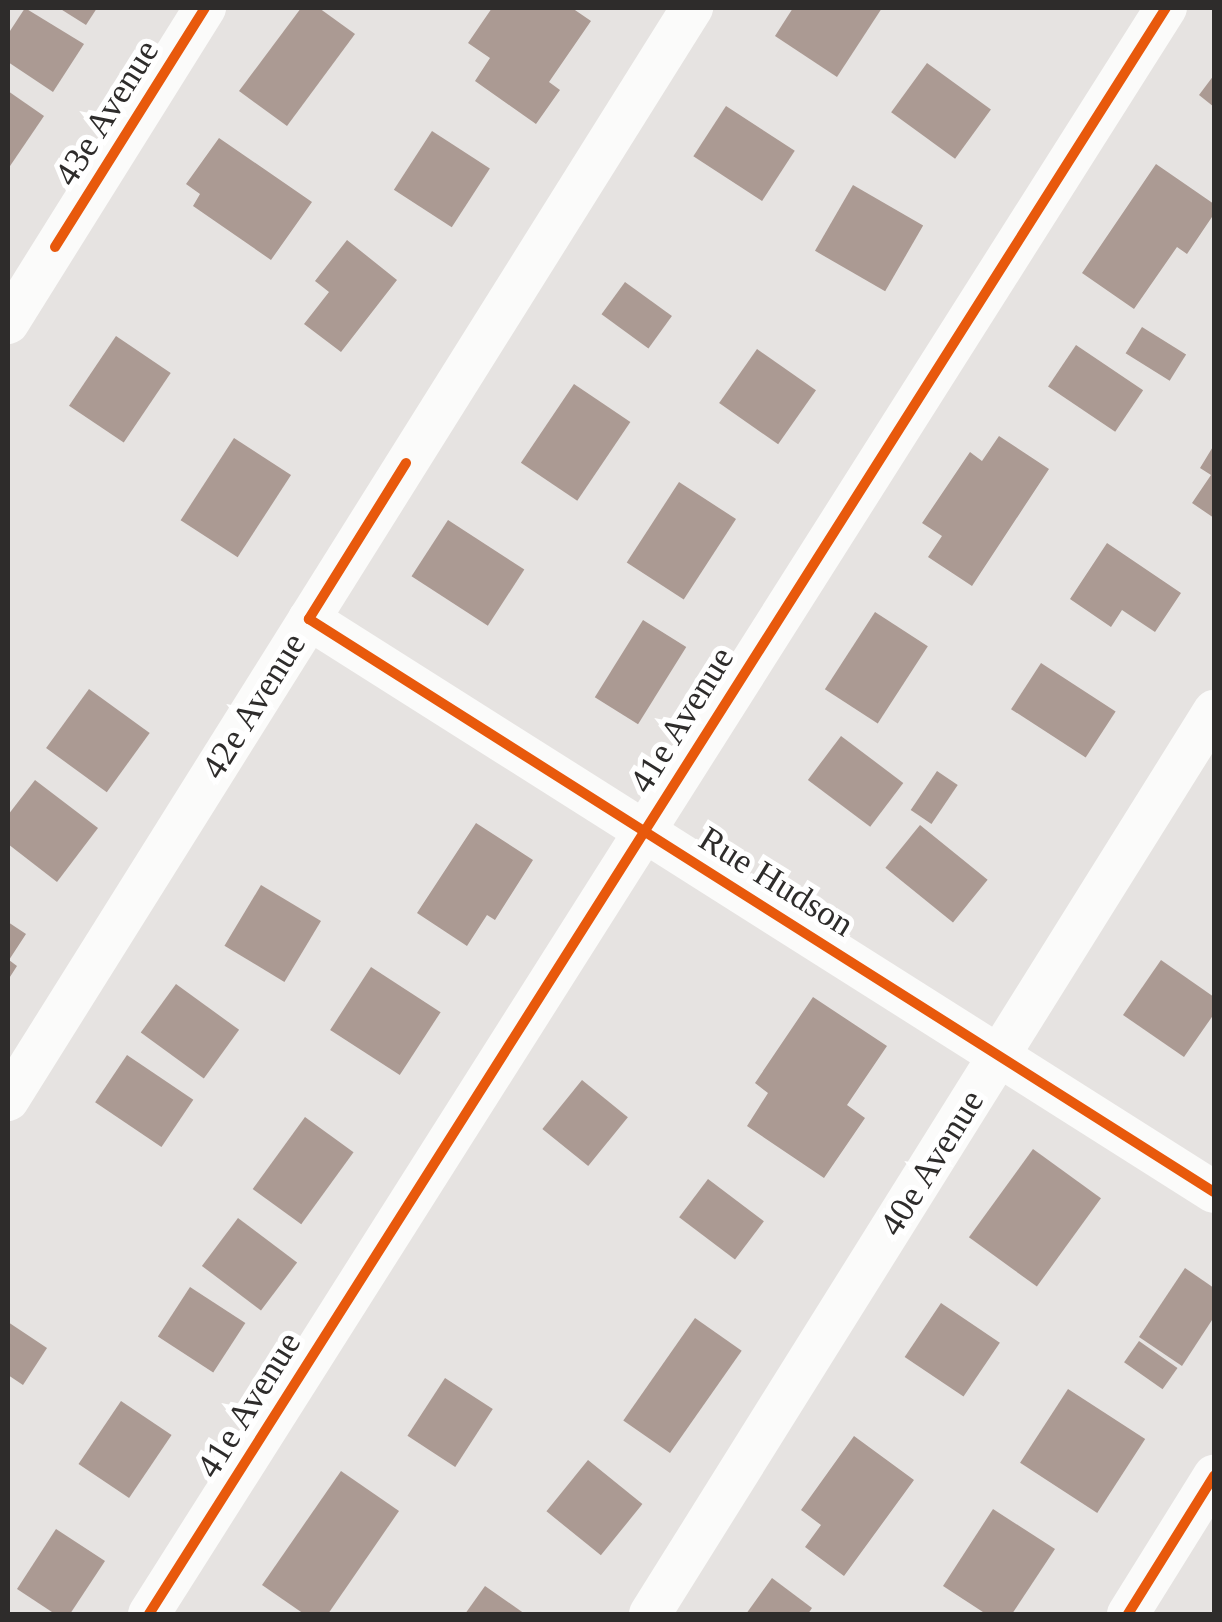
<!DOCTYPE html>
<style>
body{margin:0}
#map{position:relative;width:1222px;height:1622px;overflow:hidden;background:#e6e3e1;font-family:"Times New Roman",serif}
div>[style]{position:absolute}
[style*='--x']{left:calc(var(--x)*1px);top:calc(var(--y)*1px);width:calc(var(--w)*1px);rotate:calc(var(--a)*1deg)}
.building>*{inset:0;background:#ab9a93;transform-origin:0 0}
.minor>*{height:42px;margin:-21px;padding:0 21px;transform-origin:21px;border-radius:21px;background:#fbfbfa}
.cycleway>*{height:10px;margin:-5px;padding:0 5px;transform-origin:5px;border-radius:5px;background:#e8590c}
span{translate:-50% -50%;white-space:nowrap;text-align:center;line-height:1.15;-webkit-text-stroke:10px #fff;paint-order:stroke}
.street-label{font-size:35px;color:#2e2c2b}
.frame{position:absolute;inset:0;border:10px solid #2e2c2b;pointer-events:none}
</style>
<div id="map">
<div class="building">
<i style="clip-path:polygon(25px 8px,84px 44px,53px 92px,8px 62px,8px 34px)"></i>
<i style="clip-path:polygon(59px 8px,97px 8px,86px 25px)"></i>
<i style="clip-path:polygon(301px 8px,319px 8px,355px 34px,287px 126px,239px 91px)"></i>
<i style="clip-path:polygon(492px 8px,572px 8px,591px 21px,549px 82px,560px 90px,536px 124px,475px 81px,490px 58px,468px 43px)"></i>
<i style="clip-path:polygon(793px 8px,882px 8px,837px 77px,775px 36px)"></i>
<i style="left:927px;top:63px;width:79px;height:61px;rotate:36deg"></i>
<i style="clip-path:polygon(1214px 75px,1214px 107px,1199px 95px)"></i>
<i style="clip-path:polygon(8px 91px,44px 116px,8px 169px)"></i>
<i style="left:726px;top:106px;width:82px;height:60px;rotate:33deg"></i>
<i style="left:432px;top:131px;width:69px;height:70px;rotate:33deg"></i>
<i style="clip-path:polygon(219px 138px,312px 202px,271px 260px,193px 206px,200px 194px,186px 184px)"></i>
<i style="clip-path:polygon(1156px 164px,1214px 204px,1214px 214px,1187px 254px,1177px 247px,1134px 309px,1082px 273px)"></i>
<i style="left:853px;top:185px;width:81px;height:76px;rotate:30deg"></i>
<i style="clip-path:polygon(347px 240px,397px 280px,341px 352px,304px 324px,329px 292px,315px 281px)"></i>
<i style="left:625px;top:282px;width:58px;height:40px;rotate:36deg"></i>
<i style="left:1142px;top:327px;width:52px;height:31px;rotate:32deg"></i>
<i style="left:116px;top:336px;width:66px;height:84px;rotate:34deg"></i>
<i style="left:1076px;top:345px;width:81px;height:50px;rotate:34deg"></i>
<i style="left:757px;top:349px;width:72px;height:66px;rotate:35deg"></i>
<i style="left:574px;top:384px;width:68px;height:95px;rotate:34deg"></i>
<i style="clip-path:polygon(999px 436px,1049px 469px,972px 586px,928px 557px,942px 536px,922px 523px,970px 452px,982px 461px)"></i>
<i style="left:234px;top:438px;width:68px;height:98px;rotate:33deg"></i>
<i style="clip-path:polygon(1214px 445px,1214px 518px,1192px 503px,1211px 475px,1200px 468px)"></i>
<i style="left:679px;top:482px;width:68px;height:96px;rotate:33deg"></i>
<i style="left:448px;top:520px;width:91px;height:67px;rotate:33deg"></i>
<i style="clip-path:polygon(1107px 543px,1181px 593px,1155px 632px,1122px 610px,1111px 627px,1070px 599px)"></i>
<i style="left:875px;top:612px;width:63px;height:92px;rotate:33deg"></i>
<i style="left:643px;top:620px;width:51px;height:91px;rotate:32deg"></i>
<i style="left:1041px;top:663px;width:89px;height:55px;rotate:33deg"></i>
<i style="left:89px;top:689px;width:75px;height:73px;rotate:36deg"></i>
<i style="left:841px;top:736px;width:78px;height:55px;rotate:37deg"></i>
<i style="left:937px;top:771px;width:25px;height:47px;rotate:34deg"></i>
<i style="clip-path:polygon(35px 780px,98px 828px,57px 882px,8px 844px,8px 815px)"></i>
<i style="clip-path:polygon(476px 823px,533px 860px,495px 920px,487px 915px,467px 946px,417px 913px)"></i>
<i style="left:920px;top:825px;width:87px;height:55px;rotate:39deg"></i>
<i style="left:261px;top:885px;width:70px;height:71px;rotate:31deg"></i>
<i style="clip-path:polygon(8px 922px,26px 934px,9px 960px,17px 966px,8px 980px)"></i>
<i style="clip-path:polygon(1161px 960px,1214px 997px,1214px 1014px,1184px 1057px,1123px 1015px)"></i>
<i style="left:371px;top:967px;width:83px;height:75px;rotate:33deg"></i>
<i style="left:176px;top:984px;width:78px;height:60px;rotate:36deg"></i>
<i style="clip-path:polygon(813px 997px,887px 1046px,847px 1105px,865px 1118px,824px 1178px,747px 1126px,768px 1093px,755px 1083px)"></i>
<i style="left:127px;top:1055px;width:80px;height:57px;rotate:34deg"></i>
<i style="left:582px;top:1080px;width:59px;height:63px;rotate:39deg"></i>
<i style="left:305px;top:1117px;width:60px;height:89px;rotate:36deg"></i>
<i style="left:1033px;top:1149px;width:84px;height:109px;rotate:36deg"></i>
<i style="left:708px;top:1179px;width:70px;height:48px;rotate:37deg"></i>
<i style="left:238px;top:1218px;width:74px;height:60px;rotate:37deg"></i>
<i style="clip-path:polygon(1185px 1268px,1214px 1288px,1214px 1317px,1182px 1366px,1139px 1337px)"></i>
<i style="left:190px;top:1287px;width:66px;height:59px;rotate:33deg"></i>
<i style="left:941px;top:1303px;width:71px;height:65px;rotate:34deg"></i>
<i style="left:695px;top:1318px;width:57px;height:125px;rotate:35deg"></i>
<i style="clip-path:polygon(8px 1322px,47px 1348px,23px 1385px,8px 1375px)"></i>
<i style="left:1139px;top:1341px;width:47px;height:26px;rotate:35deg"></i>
<i style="left:445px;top:1378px;width:57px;height:69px;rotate:33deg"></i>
<i style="left:1068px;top:1389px;width:92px;height:88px;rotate:33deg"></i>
<i style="left:121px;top:1401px;width:61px;height:76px;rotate:34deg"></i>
<i style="clip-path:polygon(854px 1436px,914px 1480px,844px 1576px,805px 1547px,821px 1525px,801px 1510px)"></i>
<i style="left:588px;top:1460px;width:70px;height:66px;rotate:39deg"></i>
<i style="clip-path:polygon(341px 1471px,399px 1511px,328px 1614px,304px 1614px,262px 1585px)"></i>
<i style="clip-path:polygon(993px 1509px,1055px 1549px,1012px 1614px,986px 1614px,943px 1586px)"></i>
<i style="clip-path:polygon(56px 1529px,105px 1561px,70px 1614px,55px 1614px,17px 1589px)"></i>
<i style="clip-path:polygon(772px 1578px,812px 1608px,808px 1614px,746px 1614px)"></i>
<i style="clip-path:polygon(485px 1586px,525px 1614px,465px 1614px)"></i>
</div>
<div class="minor">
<i style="--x:8;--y:323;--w:372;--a:-58"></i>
<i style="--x:309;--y:619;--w:1071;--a:32.34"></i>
<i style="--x:8;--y:1100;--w:1289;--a:-57.94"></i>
<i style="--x:149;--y:1614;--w:1901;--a:-57.66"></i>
<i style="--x:650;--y:1614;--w:1065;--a:-58.01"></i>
<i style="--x:1128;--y:1614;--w:163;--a:-58.1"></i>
</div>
<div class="cycleway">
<i style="--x:55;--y:247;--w:282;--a:-57.9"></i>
<i style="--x:406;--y:463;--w:184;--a:121.9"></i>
<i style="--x:309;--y:619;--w:1071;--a:32.34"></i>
<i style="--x:149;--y:1614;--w:1901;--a:-57.66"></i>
<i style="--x:1128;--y:1614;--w:163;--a:-58.1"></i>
</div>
<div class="street-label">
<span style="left:107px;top:113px;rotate:-58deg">43e Avenue</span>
<span style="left:254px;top:706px;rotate:-58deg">42e Avenue</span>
<span style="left:682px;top:720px;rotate:-58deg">41e Avenue</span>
<span style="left:776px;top:882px;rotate:32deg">Rue Hudson</span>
<span style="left:932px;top:1163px;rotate:-58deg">40e Avenue</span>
<span style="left:249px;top:1405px;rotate:-58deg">41e Avenue</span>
</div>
<div class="frame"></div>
</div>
